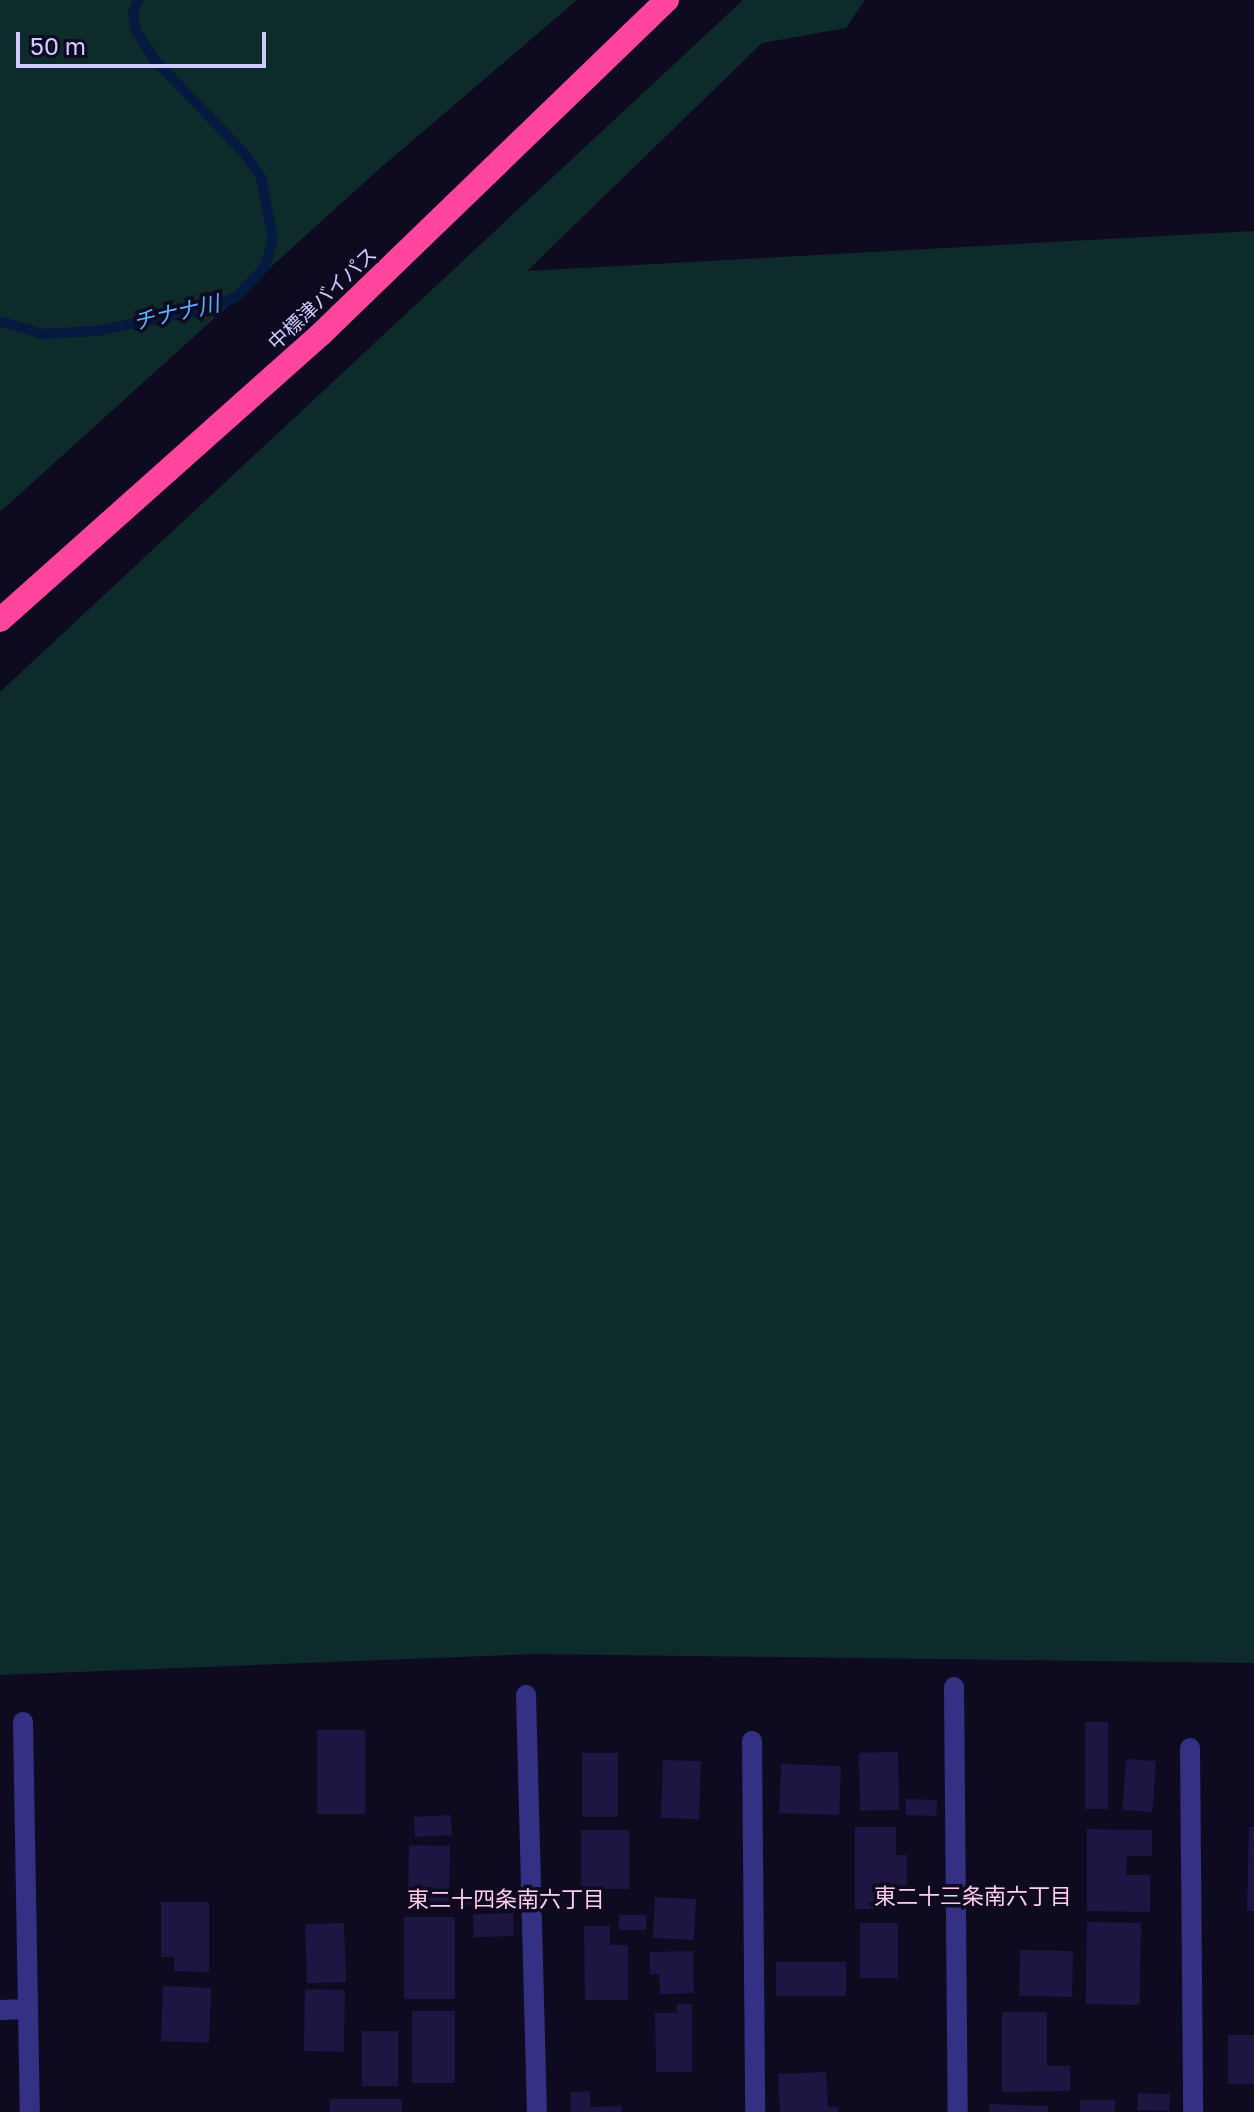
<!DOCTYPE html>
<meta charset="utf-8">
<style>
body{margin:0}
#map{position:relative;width:1254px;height:2112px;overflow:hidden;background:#0e0b21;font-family:"Golos Text","Noto Sans JP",sans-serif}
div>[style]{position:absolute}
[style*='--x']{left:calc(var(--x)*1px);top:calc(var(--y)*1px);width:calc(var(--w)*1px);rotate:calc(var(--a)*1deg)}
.green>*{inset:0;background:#0d2b2a}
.stream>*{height:10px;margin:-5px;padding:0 5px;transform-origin:5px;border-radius:5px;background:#041a40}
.building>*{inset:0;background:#1e1543;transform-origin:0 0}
.minor>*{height:20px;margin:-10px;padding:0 10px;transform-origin:10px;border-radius:10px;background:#343184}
.highway>*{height:24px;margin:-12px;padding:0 12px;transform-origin:12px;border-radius:12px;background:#ff459e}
span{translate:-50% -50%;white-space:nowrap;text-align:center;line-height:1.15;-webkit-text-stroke:7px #0e0b21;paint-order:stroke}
.street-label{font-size:20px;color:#d0caff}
.water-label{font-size:22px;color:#58b2ff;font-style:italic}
.neighbourhood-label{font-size:22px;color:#ffccec}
.scale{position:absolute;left:16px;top:32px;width:250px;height:36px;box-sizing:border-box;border:4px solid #d0caff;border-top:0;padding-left:10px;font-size:24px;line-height:28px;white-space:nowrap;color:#d0caff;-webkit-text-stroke:6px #0e0b21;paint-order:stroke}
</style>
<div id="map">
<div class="green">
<i style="clip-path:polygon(0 0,577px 0,378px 170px,0 512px)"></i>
<i style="clip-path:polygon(743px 0,865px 0,846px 28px,762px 43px,527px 271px,1254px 231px,1254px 1663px,534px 1654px,0 1675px,0 692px)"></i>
</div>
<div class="stream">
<i style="--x:0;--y:321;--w:44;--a:17.2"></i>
<i style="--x:42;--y:334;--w:54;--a:-3.2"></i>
<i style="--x:96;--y:331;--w:111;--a:-11.4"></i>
<i style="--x:205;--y:309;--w:32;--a:-20"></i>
<i style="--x:235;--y:298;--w:42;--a:-46"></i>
<i style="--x:264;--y:268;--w:29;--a:-72"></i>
<i style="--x:273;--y:240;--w:64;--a:-100.8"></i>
<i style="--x:261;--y:177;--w:28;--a:-125"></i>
<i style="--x:245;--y:154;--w:130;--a:-133.8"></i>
<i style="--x:155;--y:60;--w:35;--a:-123"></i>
<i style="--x:136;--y:31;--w:18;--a:-99"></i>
<i style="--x:133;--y:13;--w:14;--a:-69"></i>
</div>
<div class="building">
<i style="left:1085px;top:1722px;width:23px;height:87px"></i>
<i style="left:317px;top:1730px;width:48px;height:84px"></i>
<i style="left:898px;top:1752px;width:58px;height:39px;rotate:89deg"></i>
<i style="left:582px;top:1753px;width:36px;height:64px"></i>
<i style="left:1126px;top:1759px;width:30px;height:51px;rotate:4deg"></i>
<i style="left:663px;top:1760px;width:38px;height:58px;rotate:2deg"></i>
<i style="left:781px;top:1764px;width:60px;height:49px;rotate:2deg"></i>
<i style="left:906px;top:1799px;width:31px;height:16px;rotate:2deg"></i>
<i style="left:451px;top:1815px;width:20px;height:37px;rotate:87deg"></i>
<i style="clip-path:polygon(855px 1827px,896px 1827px,896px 1855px,907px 1855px,907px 1887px,896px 1887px,896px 1909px,855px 1909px)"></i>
<i style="clip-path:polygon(1249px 1827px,1254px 1827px,1254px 1911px,1247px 1911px)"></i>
<i style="clip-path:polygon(1087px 1829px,1152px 1830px,1152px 1856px,1127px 1856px,1126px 1875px,1150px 1875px,1150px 1912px,1087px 1911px)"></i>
<i style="left:581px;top:1830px;width:48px;height:59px"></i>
<i style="left:409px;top:1845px;width:41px;height:57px;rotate:1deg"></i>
<i style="clip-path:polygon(501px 1887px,501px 1904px,459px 1905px,458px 1895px,472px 1894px,472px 1888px)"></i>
<i style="left:655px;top:1897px;width:41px;height:41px;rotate:3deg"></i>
<i style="clip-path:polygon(161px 1902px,209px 1902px,209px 1972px,174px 1971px,174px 1957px,161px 1957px)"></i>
<i style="left:513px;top:1913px;width:23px;height:40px;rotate:88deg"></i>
<i style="left:619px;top:1915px;width:27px;height:15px"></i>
<i style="left:404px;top:1917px;width:51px;height:82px"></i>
<i style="left:1087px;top:1922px;width:54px;height:82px;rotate:1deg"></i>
<i style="left:344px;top:1923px;width:59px;height:39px;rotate:88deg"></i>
<i style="left:860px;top:1923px;width:38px;height:55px"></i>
<i style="clip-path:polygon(584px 1926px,610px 1926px,610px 1945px,628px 1945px,628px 2000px,585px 2000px)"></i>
<i style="left:1020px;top:1950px;width:53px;height:46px;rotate:1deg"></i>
<i style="clip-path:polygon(693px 1951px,694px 1993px,660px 1994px,659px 1974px,650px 1974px,650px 1952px)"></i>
<i style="left:776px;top:1962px;width:70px;height:34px"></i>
<i style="left:163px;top:1986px;width:48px;height:55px;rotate:2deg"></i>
<i style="left:305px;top:1989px;width:40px;height:62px;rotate:1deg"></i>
<i style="clip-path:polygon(677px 2004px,692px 2004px,692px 2072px,656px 2072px,655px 2013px,677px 2013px)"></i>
<i style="left:412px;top:2011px;width:43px;height:72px"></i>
<i style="clip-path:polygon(1002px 2012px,1047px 2012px,1047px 2066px,1070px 2066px,1070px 2091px,1002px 2092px)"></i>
<i style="left:362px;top:2031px;width:36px;height:55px"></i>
<i style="left:1228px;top:2035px;width:26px;height:49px"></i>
<i style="clip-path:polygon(826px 2072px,828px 2107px,838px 2107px,838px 2112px,780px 2112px,778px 2074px)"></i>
<i style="clip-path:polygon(590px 2091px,590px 2107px,622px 2106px,622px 2112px,571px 2112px,570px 2092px)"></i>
<i style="left:1138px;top:2093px;width:32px;height:17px;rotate:2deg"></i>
<i style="left:330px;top:2099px;width:72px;height:13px"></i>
<i style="left:1115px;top:2100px;width:12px;height:35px;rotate:90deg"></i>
<i style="clip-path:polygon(989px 2104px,1048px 2106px,1048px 2112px,989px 2112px)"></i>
</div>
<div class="minor">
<i style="--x:954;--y:1687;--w:425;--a:89.5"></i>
<i style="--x:526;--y:1695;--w:417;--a:88.5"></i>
<i style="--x:23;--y:1722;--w:390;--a:89"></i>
<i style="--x:752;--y:1741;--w:371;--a:89.5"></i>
<i style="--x:1190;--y:1748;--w:364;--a:89.5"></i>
<i style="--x:0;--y:2010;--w:28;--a:-2"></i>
</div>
<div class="highway">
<i style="--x:0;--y:620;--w:430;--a:-41.7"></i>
<i style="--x:321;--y:334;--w:481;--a:-44"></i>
</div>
<div class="street-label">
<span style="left:322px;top:298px;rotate:-43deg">中標津バイパス</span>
</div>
<div class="water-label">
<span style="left:176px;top:312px;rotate:-13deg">チナナ川</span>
</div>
<div class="neighbourhood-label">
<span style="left:973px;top:1896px">東二十三条南六丁目</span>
<span style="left:506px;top:1899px">東二十四条南六丁目</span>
</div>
<div class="scale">50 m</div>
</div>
